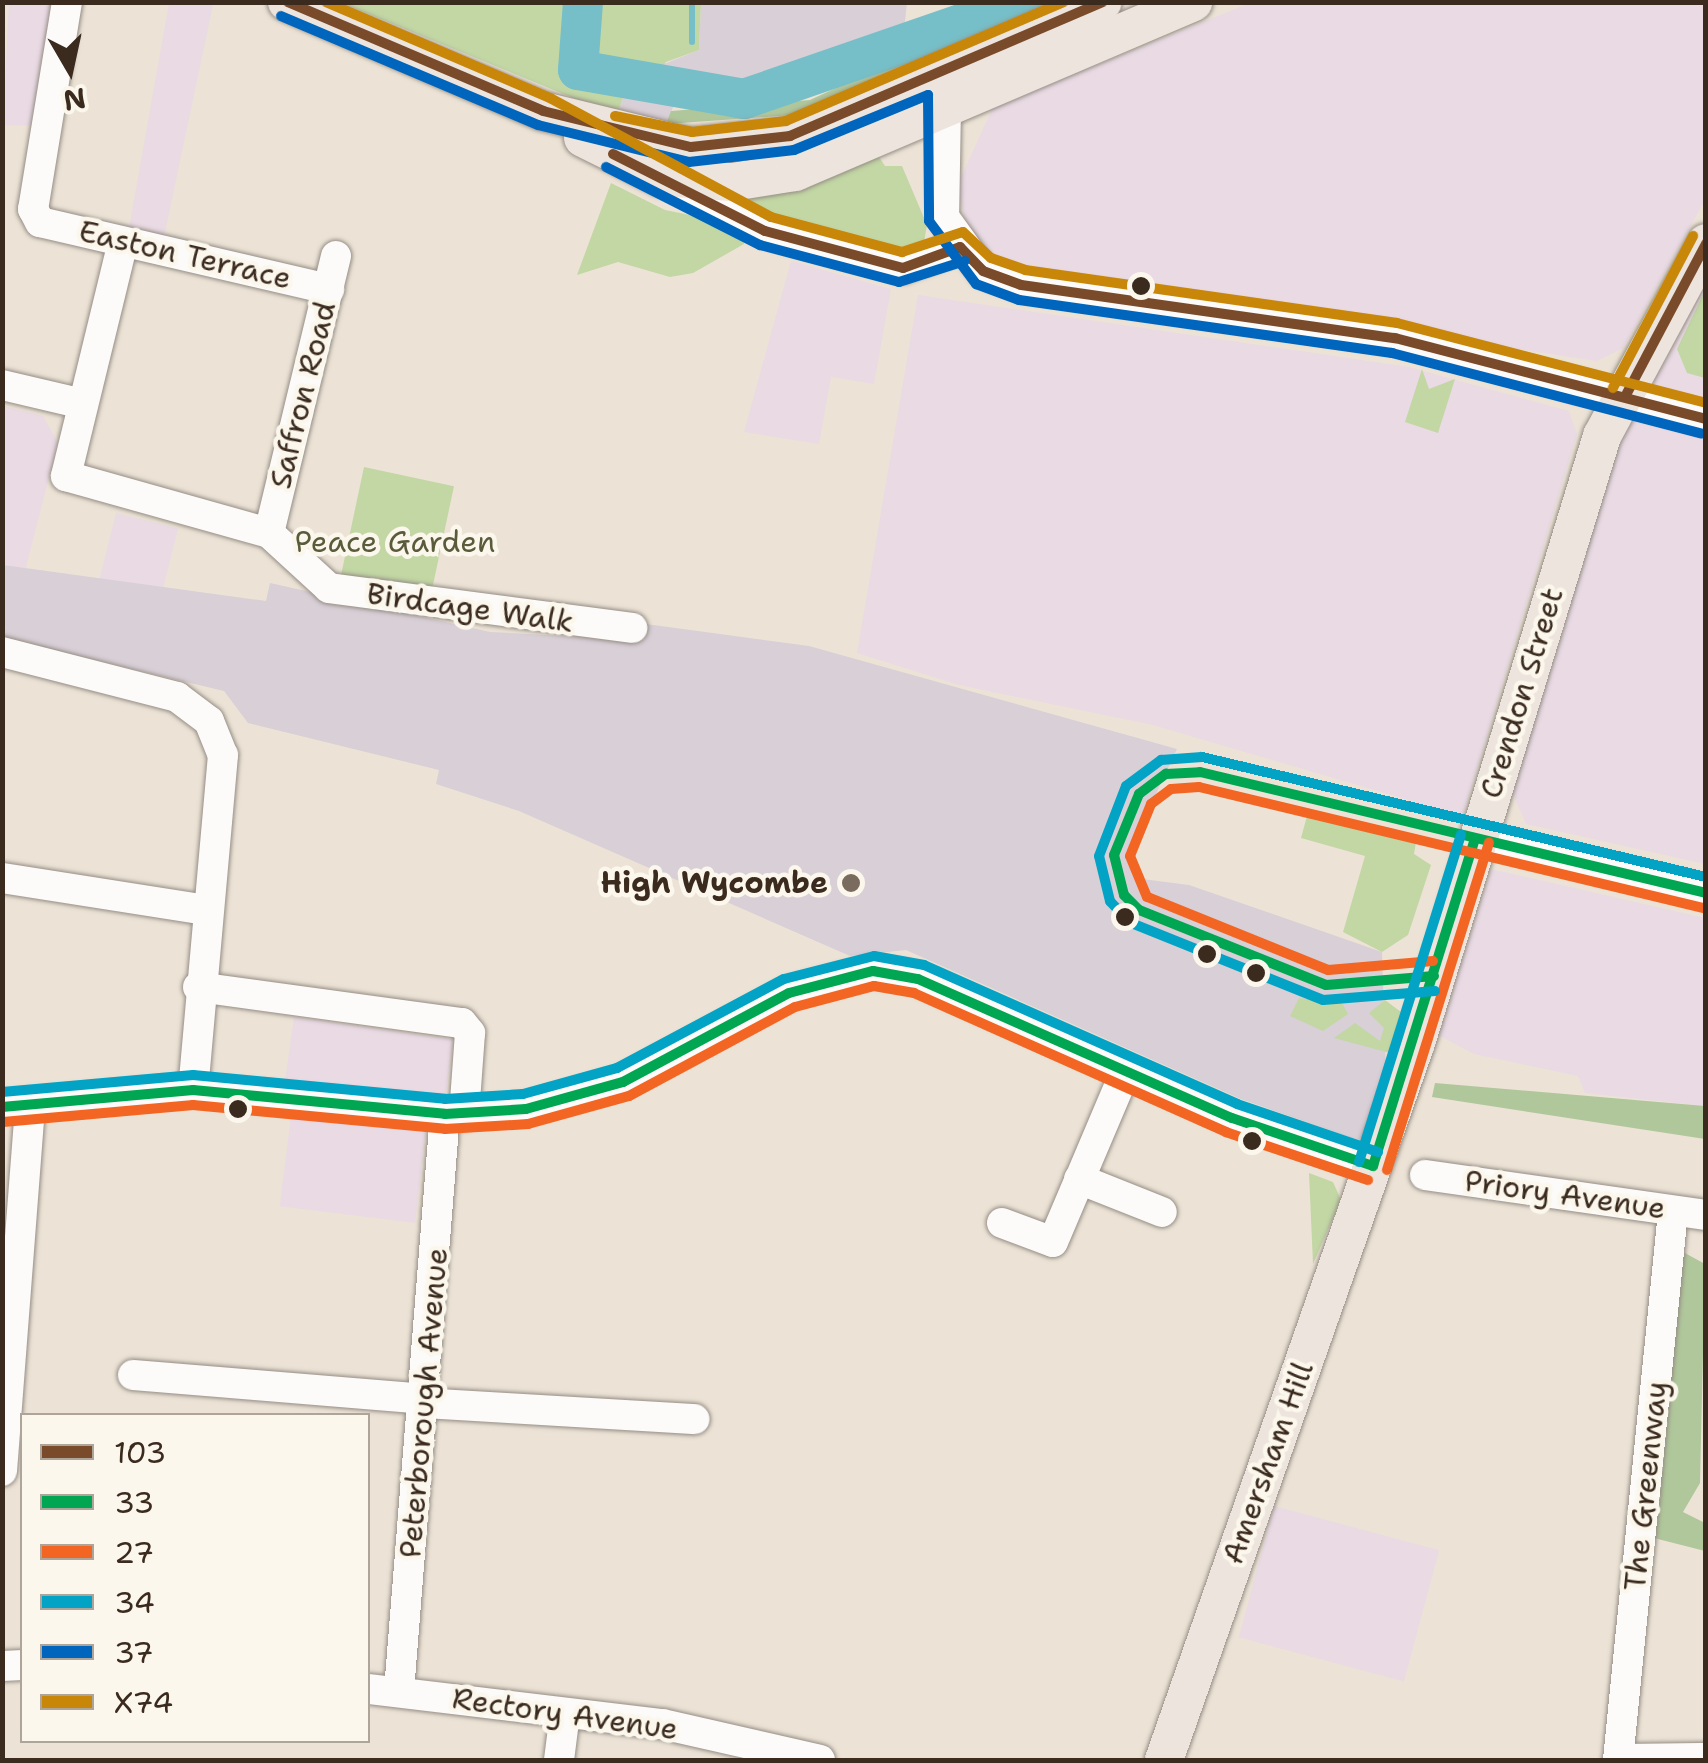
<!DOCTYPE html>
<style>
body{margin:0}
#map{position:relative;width:1708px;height:1763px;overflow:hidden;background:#ece3d6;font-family:"Shantell Sans",sans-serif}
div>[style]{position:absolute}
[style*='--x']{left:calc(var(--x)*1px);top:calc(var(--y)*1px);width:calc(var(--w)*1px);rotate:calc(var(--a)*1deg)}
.built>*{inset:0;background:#e9dae4;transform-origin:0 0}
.industrial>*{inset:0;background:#d8cfd7}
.green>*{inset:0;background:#c2d7a4;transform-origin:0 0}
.forest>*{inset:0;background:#b0c79b}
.stream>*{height:6px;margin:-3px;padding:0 3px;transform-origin:3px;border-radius:3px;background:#76bfc8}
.river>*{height:40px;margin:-20px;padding:0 20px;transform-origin:20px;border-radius:20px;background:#76bfc8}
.roads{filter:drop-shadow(0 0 2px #958d85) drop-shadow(0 0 2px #958d85)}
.minor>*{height:30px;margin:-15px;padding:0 15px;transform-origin:15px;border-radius:15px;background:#fcfbf9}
.major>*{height:38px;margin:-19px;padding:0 19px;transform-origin:19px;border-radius:19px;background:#ede5dd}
.bus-1>*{height:10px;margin:-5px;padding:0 5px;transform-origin:5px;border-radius:5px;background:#7a4b2a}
.bus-2>*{height:10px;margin:-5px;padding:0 5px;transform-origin:5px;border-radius:5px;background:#00a651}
.bus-3>*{height:10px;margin:-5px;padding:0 5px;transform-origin:5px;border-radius:5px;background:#f26522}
.bus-4>*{height:10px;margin:-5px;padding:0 5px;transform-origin:5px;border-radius:5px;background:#03a3c5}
.bus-5>*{height:10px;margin:-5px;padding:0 5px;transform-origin:5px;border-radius:5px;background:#0065bd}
.bus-6>*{height:10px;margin:-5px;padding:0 5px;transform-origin:5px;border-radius:5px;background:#c88708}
.dots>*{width:28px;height:28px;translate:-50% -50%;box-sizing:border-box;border:5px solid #fbf7ec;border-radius:50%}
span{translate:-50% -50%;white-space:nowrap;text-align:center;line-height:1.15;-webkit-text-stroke:9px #fbf7ec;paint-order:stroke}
.street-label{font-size:30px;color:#3b2a1e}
.park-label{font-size:30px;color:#595b3a}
.poi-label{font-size:30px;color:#3b2a1e;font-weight:700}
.right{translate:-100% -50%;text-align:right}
.frame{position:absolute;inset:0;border:5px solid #3b2a1e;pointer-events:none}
.legend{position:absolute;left:20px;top:1413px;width:350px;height:330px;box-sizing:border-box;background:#fbf7ec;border:2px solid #aea59a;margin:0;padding:12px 18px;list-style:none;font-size:30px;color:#3b2a1e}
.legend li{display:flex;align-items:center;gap:20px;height:50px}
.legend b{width:50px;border:2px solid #aea59a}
.north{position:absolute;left:20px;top:20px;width:100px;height:100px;-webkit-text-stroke:8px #fbf7ec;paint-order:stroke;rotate:171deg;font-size:28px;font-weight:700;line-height:40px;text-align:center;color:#3b2a1e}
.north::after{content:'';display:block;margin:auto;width:35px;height:45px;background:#3b2a1e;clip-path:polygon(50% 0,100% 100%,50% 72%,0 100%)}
</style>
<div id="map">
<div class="built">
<i style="clip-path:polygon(9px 3px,53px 3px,31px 126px,3px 125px)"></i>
<i style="clip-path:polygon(169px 3px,213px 5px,164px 237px,129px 228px)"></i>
<i style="clip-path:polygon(1250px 3px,1705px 3px,1705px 200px,1623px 348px,1597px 361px,1008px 272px,969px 237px,957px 186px,993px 107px)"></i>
<i style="clip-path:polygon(791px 261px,891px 289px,874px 384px,831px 377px,819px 444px,744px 432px)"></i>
<i style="clip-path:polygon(1705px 279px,1705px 864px,1526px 824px,1512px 792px,1626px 420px)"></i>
<i style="clip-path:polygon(918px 295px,1409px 367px,1569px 411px,1577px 434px,1463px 816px,1153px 725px,959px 685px,857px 653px)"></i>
<i style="clip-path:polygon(3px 406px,43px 416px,58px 443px,25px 571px,3px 564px)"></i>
<i style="left:116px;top:513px;width:64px;height:72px;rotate:14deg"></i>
<i style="clip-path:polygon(1491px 869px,1705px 918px,1705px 1106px,1585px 1093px,1578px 1076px,1474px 1054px,1438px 1035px)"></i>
<i style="left:294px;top:1017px;width:161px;height:64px;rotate:8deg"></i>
<i style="left:291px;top:1115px;width:136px;height:92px;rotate:7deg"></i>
<i style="left:1274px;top:1506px;width:171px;height:136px;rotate:15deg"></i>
</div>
<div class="industrial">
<i style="clip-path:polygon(701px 3px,907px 3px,903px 39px,732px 92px,683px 84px,666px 124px,617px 116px,629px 78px,699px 50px)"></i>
<i style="clip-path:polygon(3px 565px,266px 601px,270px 583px,490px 632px,644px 640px,646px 624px,809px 646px,1177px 749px,1128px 854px,1142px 879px,1189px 885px,1382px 952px,1386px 1075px,1367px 1133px,1358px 1140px,1241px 1099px,906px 950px,850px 956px,519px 811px,436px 784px,439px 770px,248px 723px,224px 691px,3px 638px)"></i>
</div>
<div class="green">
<i style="clip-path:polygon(342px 3px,701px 3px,699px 50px,666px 62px,653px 80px,629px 78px,617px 116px)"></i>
<i style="clip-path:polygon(877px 154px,885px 166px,902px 166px,927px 225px,923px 248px,899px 258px,753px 212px,725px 194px)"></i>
<i style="clip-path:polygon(611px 183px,665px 210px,720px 221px,742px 233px,744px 244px,693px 273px,670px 277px,618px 262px,577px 275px)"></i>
<i style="clip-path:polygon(1705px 290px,1705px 378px,1687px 373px,1677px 349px)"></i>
<i style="clip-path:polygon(1422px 369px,1429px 389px,1455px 379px,1438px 433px,1405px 422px)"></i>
<i style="left:364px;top:467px;width:92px;height:116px;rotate:12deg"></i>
<i style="clip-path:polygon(1307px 816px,1416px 842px,1414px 854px,1431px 865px,1408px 935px,1382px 952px,1343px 932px,1365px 856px,1301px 838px)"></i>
<i style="clip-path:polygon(1299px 998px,1342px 1003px,1348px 1014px,1323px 1031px,1290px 1016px)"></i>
<i style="clip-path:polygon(1385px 1000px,1401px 1012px,1390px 1053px,1334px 1038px,1355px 1023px,1380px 1041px,1384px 1028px,1369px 1013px)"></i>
<i style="clip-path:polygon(1309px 1173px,1333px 1182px,1341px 1200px,1313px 1264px)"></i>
</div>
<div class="forest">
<i style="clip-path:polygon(1019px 3px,1061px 3px,793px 115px,666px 124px,671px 111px,810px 100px)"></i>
<i style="clip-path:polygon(1435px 1083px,1705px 1106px,1705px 1139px,1432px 1097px)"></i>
<i style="clip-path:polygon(1683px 1252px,1705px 1264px,1700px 1483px,1683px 1512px,1705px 1523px,1705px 1551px,1650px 1537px)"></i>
</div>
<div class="stream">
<i style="--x:692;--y:42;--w:40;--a:-90"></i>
</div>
<div class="river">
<i style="--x:583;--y:2;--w:68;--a:94.2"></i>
<i style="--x:578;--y:70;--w:169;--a:9.9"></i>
<i style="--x:744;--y:99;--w:296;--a:-19.1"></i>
</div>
<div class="roads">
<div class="minor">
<i style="--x:67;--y:2;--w:210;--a:99.3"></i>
<i style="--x:33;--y:209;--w:15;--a:62"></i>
<i style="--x:40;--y:222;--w:297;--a:13.1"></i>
<i style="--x:946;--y:107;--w:110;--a:91"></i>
<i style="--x:944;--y:217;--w:67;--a:54.2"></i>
<i style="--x:983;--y:271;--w:40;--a:20.2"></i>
<i style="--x:1021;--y:285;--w:378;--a:8.1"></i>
<i style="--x:1395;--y:338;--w:321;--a:14.6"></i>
<i style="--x:665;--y:178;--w:113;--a:27.9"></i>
<i style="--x:765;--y:231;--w:143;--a:15"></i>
<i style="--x:903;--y:268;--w:61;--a:-20.2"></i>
<i style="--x:123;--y:242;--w:241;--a:103.7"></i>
<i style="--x:66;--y:476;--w:211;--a:15.7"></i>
<i style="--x:2;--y:385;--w:83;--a:13.2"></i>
<i style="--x:269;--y:533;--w:81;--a:42.5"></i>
<i style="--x:329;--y:588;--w:306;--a:7.5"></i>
<i style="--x:269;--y:533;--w:285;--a:-76.4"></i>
<i style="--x:2;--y:652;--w:181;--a:14.4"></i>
<i style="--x:177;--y:697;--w:40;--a:37"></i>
<i style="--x:209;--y:721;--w:37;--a:68"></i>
<i style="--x:223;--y:755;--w:336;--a:95.1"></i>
<i style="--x:1475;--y:838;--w:237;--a:13.4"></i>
<i style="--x:2;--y:878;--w:207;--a:8.9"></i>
<i style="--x:198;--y:987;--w:266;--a:7.8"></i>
<i style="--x:462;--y:1023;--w:13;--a:51"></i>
<i style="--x:470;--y:1033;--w:82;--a:94.2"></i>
<i style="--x:2;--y:1107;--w:192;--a:-5.1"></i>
<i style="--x:193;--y:1090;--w:253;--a:5.4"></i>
<i style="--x:445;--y:1114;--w:81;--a:-3.5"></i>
<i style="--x:526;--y:1109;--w:101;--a:-15.6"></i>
<i style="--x:623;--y:1082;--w:188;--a:-28.2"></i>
<i style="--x:789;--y:993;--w:87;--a:-14.7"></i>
<i style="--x:873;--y:971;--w:46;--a:10.1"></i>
<i style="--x:918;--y:979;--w:343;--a:23.9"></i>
<i style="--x:1232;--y:1118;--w:149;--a:18.8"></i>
<i style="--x:1425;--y:1175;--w:284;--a:8.1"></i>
<i style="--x:1079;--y:1179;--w:89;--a:21.7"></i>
<i style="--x:1002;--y:1223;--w:54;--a:20.4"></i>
<i style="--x:1053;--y:1242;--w:185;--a:-67"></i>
<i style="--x:133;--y:1375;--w:291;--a:4.7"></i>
<i style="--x:423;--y:1403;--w:272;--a:3.4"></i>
<i style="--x:2;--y:1471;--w:368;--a:-85.6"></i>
<i style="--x:2;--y:1666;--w:20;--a:-3"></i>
<i style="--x:368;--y:1689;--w:296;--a:6.8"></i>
<i style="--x:662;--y:1724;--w:162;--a:12.8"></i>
<i style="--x:399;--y:1691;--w:579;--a:-85.44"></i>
<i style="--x:1618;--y:1759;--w:88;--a:-0.7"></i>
<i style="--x:559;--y:1760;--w:47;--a:-82.7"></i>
<i style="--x:1618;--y:1760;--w:551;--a:-84.27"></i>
</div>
<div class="major">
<i style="--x:287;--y:2;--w:278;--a:23.1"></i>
<i style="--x:543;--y:111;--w:152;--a:13.7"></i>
<i style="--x:691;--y:147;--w:100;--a:-6.3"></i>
<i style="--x:790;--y:136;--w:340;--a:-23.2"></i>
<i style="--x:583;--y:138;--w:88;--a:26.3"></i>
<i style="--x:662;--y:177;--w:70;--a:4.1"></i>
<i style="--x:732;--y:182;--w:64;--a:-9"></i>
<i style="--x:795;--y:172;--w:433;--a:-23.1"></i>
<i style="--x:1164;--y:1760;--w:760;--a:-70.64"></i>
<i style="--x:1416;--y:1043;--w:635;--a:-72.96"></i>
<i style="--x:1602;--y:436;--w:219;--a:-61.7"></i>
</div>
</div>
<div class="bus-1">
<i style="--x:288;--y:2;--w:277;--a:23.1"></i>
<i style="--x:543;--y:111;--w:152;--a:13.7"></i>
<i style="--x:691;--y:147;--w:100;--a:-6.3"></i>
<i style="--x:790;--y:136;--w:340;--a:-23.2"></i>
<i style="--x:613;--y:154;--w:170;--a:26.9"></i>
<i style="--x:765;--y:231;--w:143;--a:15"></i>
<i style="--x:903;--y:268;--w:61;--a:-20.2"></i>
<i style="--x:960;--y:247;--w:33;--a:46"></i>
<i style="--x:983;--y:271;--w:40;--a:20.2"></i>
<i style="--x:1021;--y:285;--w:378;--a:8.1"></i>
<i style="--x:1395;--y:338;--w:321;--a:14.6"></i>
<i style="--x:1626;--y:395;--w:171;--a:-62.1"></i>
</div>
<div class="bus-2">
<i style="--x:1434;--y:976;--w:108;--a:175.2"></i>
<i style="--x:1326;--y:985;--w:201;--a:-158.1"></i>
<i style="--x:1139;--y:910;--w:21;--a:-135"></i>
<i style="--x:1124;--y:895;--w:41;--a:-104"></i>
<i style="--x:1114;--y:855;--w:66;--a:-67.7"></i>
<i style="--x:1139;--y:794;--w:34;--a:-37"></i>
<i style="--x:1166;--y:774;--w:34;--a:-3"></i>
<i style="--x:1200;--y:772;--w:520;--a:13.45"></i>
<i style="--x:2;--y:1107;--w:192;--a:-5.1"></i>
<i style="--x:193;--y:1090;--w:253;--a:5.4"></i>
<i style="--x:445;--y:1114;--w:81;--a:-3.5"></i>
<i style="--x:526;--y:1109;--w:101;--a:-15.6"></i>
<i style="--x:623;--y:1082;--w:188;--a:-28.2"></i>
<i style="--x:789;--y:993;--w:87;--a:-14.7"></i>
<i style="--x:873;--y:971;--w:46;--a:10.1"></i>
<i style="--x:918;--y:979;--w:343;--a:23.9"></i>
<i style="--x:1232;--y:1118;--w:149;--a:18.8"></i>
<i style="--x:1373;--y:1166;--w:343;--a:-72.7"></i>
</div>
<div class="bus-3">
<i style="--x:1433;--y:961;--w:105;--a:175.1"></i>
<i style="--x:1328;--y:970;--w:195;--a:-158"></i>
<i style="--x:1147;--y:897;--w:44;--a:-112.5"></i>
<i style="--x:1130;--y:856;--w:56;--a:-68"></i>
<i style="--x:1151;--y:804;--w:25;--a:-37"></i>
<i style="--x:1171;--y:789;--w:28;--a:-4"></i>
<i style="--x:1199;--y:787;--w:518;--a:13.5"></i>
<i style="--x:3;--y:1122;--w:191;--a:-5.1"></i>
<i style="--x:193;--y:1105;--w:253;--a:5.4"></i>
<i style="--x:445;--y:1129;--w:83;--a:-3.4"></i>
<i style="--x:528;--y:1124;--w:105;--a:-15.5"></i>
<i style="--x:629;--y:1096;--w:188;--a:-28.2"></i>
<i style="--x:795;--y:1007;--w:82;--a:-14.9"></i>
<i style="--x:874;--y:986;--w:41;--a:9.9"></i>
<i style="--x:914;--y:993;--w:342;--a:24"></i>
<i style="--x:1226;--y:1132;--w:150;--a:18.7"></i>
<i style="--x:1387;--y:1170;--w:343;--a:-72.7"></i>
</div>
<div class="bus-4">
<i style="--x:1435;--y:991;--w:112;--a:175.4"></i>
<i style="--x:1323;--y:1000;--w:207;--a:-158.1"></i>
<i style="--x:1131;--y:923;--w:30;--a:-134"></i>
<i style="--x:1110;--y:901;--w:46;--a:-103.7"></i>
<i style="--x:1099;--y:856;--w:75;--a:-68.9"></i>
<i style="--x:1126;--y:786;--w:44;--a:-36.6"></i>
<i style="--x:1161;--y:760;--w:41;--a:-4.2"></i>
<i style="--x:1202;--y:757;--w:518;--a:13.39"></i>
<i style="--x:2;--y:1092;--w:192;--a:-5.1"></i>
<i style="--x:193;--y:1075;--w:253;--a:5.4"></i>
<i style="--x:445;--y:1099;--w:78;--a:-3.7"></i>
<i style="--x:523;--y:1094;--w:98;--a:-15.5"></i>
<i style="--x:617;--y:1068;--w:189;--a:-28.1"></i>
<i style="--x:784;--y:979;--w:93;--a:-14.3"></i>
<i style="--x:874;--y:956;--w:51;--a:10.2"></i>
<i style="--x:924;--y:965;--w:342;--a:23.9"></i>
<i style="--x:1237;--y:1104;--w:149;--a:18.8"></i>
<i style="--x:1359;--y:1162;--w:343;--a:-72.7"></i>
</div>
<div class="bus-5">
<i style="--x:281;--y:16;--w:279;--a:23"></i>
<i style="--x:538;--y:125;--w:155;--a:13.8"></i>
<i style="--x:689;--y:162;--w:106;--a:-6.5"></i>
<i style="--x:794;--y:150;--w:145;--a:-22.3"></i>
<i style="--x:928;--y:95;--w:126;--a:89.5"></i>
<i style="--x:929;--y:221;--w:79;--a:53.3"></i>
<i style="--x:976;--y:284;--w:46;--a:20.4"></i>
<i style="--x:1019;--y:300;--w:377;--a:8.1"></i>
<i style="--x:1392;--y:353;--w:320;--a:14.6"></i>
<i style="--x:606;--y:167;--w:173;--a:26.9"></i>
<i style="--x:760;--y:245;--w:144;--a:14.9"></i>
<i style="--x:899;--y:282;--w:69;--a:-17.7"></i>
</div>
<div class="bus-6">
<i style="--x:326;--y:2;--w:244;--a:23.2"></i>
<i style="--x:550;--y:98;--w:251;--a:28.3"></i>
<i style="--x:771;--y:217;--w:136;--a:15"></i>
<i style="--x:902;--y:252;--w:64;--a:-18.2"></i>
<i style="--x:963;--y:232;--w:38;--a:43"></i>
<i style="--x:991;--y:258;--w:36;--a:19"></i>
<i style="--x:1025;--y:270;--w:376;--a:8.1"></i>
<i style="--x:1397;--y:323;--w:319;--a:14.5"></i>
<i style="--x:615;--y:116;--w:79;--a:11.7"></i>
<i style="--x:692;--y:132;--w:95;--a:-6.7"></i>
<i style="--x:786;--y:121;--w:302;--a:-23.2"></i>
<i style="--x:1613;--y:388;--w:172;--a:-62.2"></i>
</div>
<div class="dots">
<i style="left:1141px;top:286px;background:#3b2a1e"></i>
<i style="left:851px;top:883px;background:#796b5e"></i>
<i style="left:1125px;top:917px;background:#3b2a1e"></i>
<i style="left:1207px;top:954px;background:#3b2a1e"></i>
<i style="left:1256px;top:973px;background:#3b2a1e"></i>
<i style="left:238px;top:1109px;background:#3b2a1e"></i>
<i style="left:1252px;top:1141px;background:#3b2a1e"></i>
</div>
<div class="street-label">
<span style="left:185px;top:255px;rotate:13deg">Easton Terrace</span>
<span style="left:303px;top:395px;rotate:-76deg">Saffron Road</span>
<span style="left:470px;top:608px;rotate:8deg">Birdcage Walk</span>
<span style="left:1522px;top:693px;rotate:-73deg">Crendon Street</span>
<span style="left:1565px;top:1195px;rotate:8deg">Priory Avenue</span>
<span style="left:424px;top:1403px;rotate:-85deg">Peterborough Avenue</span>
<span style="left:1268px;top:1463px;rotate:-70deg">Amersham Hill</span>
<span style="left:1646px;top:1486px;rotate:-84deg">The Greenway</span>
<span style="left:565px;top:1714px;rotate:8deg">Rectory Avenue</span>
</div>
<div class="park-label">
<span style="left:395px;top:542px">Peace Garden</span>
</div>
<div class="poi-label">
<span class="right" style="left:828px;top:883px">High Wycombe</span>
</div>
<div class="frame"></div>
<ul class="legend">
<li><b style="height:12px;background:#7a4b2a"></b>103</li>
<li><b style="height:12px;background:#00a651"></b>33</li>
<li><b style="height:12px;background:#f26522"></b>27</li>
<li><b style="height:12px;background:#03a3c5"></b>34</li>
<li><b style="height:12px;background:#0065bd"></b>37</li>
<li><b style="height:12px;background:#c88708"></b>X74</li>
</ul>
<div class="north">N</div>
</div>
